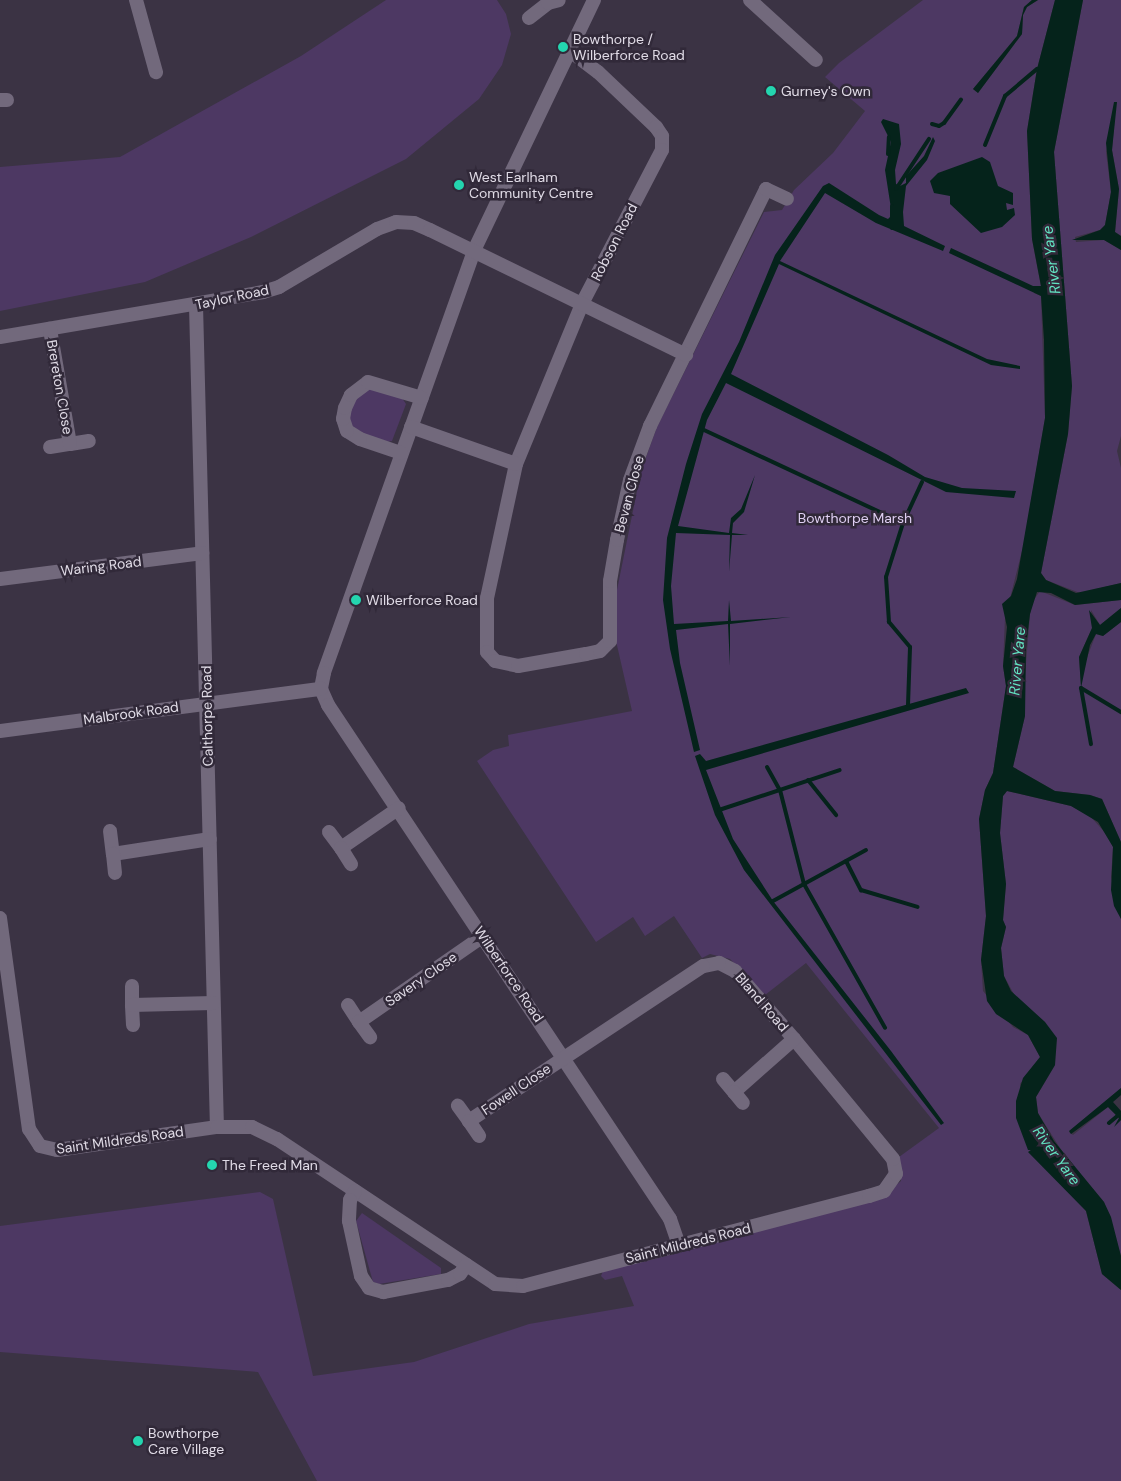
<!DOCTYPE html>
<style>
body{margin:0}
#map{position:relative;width:1121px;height:1481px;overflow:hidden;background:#3b3344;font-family:"DM Sans",sans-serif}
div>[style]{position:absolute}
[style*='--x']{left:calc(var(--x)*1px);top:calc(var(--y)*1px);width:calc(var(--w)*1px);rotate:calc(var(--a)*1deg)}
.green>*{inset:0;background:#4d3863}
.water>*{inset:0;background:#05231b}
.stream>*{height:4px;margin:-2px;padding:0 2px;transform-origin:2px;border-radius:2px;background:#05231b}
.minor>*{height:14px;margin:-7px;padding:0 7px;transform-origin:7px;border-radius:7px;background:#72697c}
.dots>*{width:14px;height:14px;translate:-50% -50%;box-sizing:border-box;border:2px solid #312939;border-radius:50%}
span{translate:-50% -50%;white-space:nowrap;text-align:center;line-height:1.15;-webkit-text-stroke:5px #312939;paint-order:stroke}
.poi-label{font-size:14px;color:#e0dbe6}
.left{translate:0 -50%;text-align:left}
.street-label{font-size:14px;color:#e0dbe6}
.park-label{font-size:14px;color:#dfcff2}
.water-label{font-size:15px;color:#63e5c3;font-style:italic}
</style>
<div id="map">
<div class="green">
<i style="clip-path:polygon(386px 0,497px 0,506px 14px,511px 34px,502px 65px,479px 99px,406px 159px,251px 237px,145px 282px,0 311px,0 167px,120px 157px,301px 56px)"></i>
<i style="clip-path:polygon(923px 0,1032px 0,1024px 7px,1017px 36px,973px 89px,978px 93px,1022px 34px,1023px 15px,1027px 7px,1038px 0,1055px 0,1037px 69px,1027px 131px,1032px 239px,1041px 287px,1034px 286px,1034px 293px,1041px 296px,1045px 418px,1024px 543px,1005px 618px,1003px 666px,1006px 686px,993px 773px,985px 790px,979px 819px,986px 916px,981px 960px,983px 991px,1013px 1027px,1028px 1035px,1040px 1057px,1020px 1084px,1031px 1150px,1029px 1151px,1086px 1211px,1102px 1274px,1121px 1290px,1121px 1481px,317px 1481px,258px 1372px,0 1352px,0 1226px,260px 1192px,273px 1199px,313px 1376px,414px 1362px,529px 1324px,634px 1306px,622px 1276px,605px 1280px,601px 1276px,603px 1271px,881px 1198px,901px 1181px,899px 1157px,939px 1128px,806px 963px,765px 995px,730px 959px,710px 954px,702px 958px,674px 916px,645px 936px,633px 917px,596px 942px,477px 761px,493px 750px,509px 746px,508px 735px,632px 711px,616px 641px,617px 590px,641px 471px,657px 427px,764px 212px,782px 210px,794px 190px,833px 153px,865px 111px,825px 77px,839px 63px)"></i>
<i style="clip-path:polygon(1083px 0,1121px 0,1121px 236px,1115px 232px,1119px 189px,1112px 150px,1116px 102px,1106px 152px,1111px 192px,1105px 225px,1100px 230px,1075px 237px,1076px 242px,1104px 240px,1121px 250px,1121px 436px,1117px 451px,1121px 468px,1121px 583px,1080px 593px,1046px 580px,1041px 573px,1068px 434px,1072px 386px,1054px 152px)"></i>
<i style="clip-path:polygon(368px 388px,402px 398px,406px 404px,392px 441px,382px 443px,351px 427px,349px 413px,355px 398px)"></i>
<i style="clip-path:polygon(1040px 591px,1075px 605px,1121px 600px,1121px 608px,1100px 625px,1091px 610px,1092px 628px,1079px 657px,1081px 684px,1083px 668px,1096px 634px,1103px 636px,1121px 622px,1121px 842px,1102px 799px,1090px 795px,1055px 791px,1013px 767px,1025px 716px,1023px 700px,1030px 614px,1033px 601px)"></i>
<i style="clip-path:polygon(1007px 791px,1071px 806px,1090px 816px,1109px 837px,1113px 847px,1111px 877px,1121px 919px,1121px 1088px,1069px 1132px,1073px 1135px,1108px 1107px,1119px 1118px,1115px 1125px,1121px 1120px,1121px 1256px,1104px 1202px,1065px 1156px,1038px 1113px,1036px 1097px,1055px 1065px,1045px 1022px,1016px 998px,1004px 976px,1001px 948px,1006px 927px,1003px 920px,1006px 884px,1000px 833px,1003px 796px)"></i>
<i style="clip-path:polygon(362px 1213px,441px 1268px,441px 1274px,379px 1284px,373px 1282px,356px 1221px)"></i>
</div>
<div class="water">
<i style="clip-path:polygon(1032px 0,1038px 0,1027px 7px,1023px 15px,1022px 34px,978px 93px,973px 89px,1017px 36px,1024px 7px)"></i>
<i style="clip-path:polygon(1055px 0,1083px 0,1054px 152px,1072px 386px,1068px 434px,1041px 573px,1046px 580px,1076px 593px,1121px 583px,1121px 600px,1075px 605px,1051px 593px,1037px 592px,1030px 614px,1026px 647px,1025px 716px,1013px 767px,1055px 791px,1090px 795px,1102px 799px,1121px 842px,1121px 919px,1114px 906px,1111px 890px,1113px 847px,1098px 822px,1071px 806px,1007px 791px,1003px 796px,1000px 833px,1006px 884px,1003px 920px,1006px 927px,1001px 948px,1004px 976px,1011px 991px,1045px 1022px,1057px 1038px,1055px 1065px,1036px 1097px,1038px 1113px,1054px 1141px,1104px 1202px,1111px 1217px,1121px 1256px,1121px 1290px,1102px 1274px,1086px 1211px,1028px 1152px,1031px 1150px,1028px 1150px,1016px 1118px,1016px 1101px,1023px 1078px,1040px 1057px,1028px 1035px,996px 1014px,987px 1001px,981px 960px,986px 916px,979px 819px,985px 790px,993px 773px,1006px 686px,1003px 666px,1007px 627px,1002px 604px,1011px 596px,1017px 579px,1045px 418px,1044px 340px,1041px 296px,949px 253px,951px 248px,1033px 286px,1041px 286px,1032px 239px,1027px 131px,1037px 69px)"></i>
<i style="clip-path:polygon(1114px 102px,1117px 102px,1112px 150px,1119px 189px,1115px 232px,1121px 236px,1121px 250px,1104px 240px,1072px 240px,1100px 230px,1105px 225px,1111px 192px,1106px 143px)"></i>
<i style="clip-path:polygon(883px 119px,899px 124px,901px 144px,895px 170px,896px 184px,900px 186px,906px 183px,906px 176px,924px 156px,933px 137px,935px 141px,927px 160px,906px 186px,903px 212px,904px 226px,945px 246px,943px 251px,876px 223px,825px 193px,780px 261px,987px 359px,1020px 366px,1020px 369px,991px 365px,779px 264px,731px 374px,888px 455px,925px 477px,962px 488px,1016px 491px,1014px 498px,946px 492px,726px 383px,707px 420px,678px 526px,729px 533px,731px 518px,741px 509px,755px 475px,744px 512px,733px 523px,732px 533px,748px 535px,732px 535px,729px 572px,730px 535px,676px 533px,671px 586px,674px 624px,728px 621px,729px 600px,731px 621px,791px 617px,730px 624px,730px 666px,728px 624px,676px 630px,680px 663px,700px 750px,694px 752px,670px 649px,663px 600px,667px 538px,686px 464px,702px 414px,739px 342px,775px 255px,823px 186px,829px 183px,879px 215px,888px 219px,892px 215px,885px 170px,891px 142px,881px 122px)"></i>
<i style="clip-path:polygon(982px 157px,990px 162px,998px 186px,1013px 193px,1013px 205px,1006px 203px,1007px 210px,1014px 208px,1015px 215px,1002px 227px,981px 233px,950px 204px,950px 196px,934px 193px,930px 181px,938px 173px)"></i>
<i style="clip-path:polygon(1121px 608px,1121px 622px,1103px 636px,1096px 634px,1090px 645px,1081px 688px,1079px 657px,1092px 628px,1089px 610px,1100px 625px)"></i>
<i style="clip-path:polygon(966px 688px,969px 693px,706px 770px,733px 839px,773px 901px,891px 1051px,944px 1123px,941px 1125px,744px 870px,715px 815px,695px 756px,700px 754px,706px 761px)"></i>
<i style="clip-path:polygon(1121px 1088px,1121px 1095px,1113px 1102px,1121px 1111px,1121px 1120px,1114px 1127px,1119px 1118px,1108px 1107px,1071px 1134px,1069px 1131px)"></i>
</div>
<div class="stream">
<i style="--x:932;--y:124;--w:7;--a:16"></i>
<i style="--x:939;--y:126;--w:6;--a:-31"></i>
<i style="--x:944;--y:123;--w:29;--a:-54"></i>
<i style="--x:985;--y:145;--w:53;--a:-67.8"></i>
<i style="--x:1005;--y:96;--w:42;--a:-40.2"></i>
<i style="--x:888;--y:154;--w:17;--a:-87"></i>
<i style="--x:896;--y:189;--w:60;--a:-56.6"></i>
<i style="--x:892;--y:228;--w:22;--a:-90"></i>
<i style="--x:704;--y:430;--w:220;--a:25"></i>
<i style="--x:1081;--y:688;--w:57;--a:79.9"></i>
<i style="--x:1081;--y:688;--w:47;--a:31"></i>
<i style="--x:908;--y:705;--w:58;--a:-88"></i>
<i style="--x:910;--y:647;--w:33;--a:-130"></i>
<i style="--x:889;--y:622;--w:45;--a:-93.8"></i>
<i style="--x:886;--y:577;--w:57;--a:-72.5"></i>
<i style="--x:903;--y:523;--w:45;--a:-65.1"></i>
<i style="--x:767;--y:767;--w:26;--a:61"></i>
<i style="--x:780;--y:790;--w:97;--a:75.7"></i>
<i style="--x:804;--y:884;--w:165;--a:60.6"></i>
<i style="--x:808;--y:780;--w:45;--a:51.3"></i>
<i style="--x:719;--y:810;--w:127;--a:-18.3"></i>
<i style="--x:846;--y:861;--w:33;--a:63"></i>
<i style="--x:861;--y:890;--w:59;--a:16.6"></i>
<i style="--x:773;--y:901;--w:106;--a:-28.7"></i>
<i style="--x:1109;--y:1123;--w:16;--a:-40"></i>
</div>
<div class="minor">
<i style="--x:136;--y:0;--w:75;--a:74.5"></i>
<i style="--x:594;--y:0;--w:278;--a:115.6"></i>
<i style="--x:474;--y:251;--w:448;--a:109.6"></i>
<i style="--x:324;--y:673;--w:16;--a:101"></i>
<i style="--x:321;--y:689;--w:17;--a:66"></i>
<i style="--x:328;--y:705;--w:617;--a:56.36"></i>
<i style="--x:670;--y:1219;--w:28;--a:71"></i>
<i style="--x:750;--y:0;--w:89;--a:42.3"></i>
<i style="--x:529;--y:18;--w:24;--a:-38"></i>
<i style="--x:548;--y:3;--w:11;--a:-15"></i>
<i style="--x:570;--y:51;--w:35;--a:37"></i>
<i style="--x:598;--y:72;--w:80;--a:43.5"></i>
<i style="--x:656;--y:127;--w:11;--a:56"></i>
<i style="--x:662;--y:136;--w:14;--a:90"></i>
<i style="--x:662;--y:150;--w:174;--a:117.5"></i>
<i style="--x:582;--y:304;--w:173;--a:112.4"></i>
<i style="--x:516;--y:464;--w:137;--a:102.2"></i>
<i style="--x:487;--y:598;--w:54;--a:90"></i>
<i style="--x:487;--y:652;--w:12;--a:48"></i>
<i style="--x:495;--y:661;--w:24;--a:12"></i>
<i style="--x:518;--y:666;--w:69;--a:-10"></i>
<i style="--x:586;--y:654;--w:14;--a:-12"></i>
<i style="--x:600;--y:651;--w:14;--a:-45"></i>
<i style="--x:610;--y:641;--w:60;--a:-90"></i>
<i style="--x:610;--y:581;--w:42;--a:-80.3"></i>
<i style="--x:617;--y:540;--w:61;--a:-77.8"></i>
<i style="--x:630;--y:480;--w:58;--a:-69.7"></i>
<i style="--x:650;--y:426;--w:264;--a:-63.9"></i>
<i style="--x:766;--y:189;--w:23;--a:25"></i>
<i style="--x:0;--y:100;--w:7;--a:0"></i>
<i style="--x:196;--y:305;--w:822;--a:88.54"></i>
<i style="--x:0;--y:337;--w:267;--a:-9.7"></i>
<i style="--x:263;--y:292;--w:17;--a:-17"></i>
<i style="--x:279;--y:287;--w:114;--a:-30.6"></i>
<i style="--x:377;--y:229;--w:20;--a:-20"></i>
<i style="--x:396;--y:222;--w:18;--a:3"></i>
<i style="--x:414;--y:223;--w:17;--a:24"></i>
<i style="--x:430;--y:230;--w:285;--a:26"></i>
<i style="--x:411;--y:427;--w:111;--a:19.4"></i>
<i style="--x:70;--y:444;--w:19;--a:-9"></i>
<i style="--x:50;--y:447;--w:20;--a:-9"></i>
<i style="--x:70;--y:444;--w:117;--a:-99.9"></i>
<i style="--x:401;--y:453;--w:43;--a:-161.1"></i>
<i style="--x:360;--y:439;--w:15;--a:-148"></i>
<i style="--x:347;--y:431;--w:13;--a:-108"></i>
<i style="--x:343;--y:419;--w:11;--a:-80"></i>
<i style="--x:345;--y:408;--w:14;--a:-65"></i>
<i style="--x:351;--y:395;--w:21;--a:-37"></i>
<i style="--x:368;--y:382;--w:56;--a:16.5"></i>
<i style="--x:0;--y:579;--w:204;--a:-7.3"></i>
<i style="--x:0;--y:731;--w:324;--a:-7.5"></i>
<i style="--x:110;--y:831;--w:23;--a:83"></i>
<i style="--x:113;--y:854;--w:98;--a:-8.8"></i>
<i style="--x:329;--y:832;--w:20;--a:53"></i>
<i style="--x:341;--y:848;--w:70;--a:-34.6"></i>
<i style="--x:341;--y:848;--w:19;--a:58"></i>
<i style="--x:113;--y:854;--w:19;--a:84"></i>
<i style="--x:0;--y:918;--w:213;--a:82.2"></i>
<i style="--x:29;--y:1129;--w:20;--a:57"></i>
<i style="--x:40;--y:1146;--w:17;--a:13"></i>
<i style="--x:57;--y:1150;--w:162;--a:-8.2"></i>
<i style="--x:217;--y:1127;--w:35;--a:0"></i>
<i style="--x:252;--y:1127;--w:28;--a:26"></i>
<i style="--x:277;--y:1139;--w:262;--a:33.6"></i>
<i style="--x:495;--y:1284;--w:28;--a:4"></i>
<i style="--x:523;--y:1286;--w:358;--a:-14.6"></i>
<i style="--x:869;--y:1196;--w:16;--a:-18"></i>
<i style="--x:884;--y:1191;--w:21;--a:-55"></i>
<i style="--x:896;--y:1174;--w:15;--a:-101"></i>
<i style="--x:893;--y:1159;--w:156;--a:-129.5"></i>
<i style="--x:794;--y:1039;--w:90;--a:-130.9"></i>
<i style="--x:735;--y:971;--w:18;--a:-153"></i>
<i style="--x:719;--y:963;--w:16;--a:169"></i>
<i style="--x:703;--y:966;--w:281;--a:146.5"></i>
<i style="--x:469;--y:1121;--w:19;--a:-126"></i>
<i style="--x:132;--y:986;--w:19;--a:90"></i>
<i style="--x:348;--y:1005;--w:20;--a:57"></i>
<i style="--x:359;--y:1022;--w:151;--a:-34.7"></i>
<i style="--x:359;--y:1022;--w:19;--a:54"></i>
<i style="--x:133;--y:1025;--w:20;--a:-93"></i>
<i style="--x:132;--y:1005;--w:81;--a:-1.4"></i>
<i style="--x:723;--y:1079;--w:17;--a:50"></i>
<i style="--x:734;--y:1092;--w:80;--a:-41.5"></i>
<i style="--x:734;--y:1092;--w:14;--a:51"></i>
<i style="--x:469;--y:1121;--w:18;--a:56"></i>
<i style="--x:355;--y:1191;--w:10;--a:119"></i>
<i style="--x:350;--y:1200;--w:21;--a:93"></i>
<i style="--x:349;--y:1221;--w:56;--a:77.7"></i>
<i style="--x:361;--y:1276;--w:14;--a:56"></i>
<i style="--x:369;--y:1288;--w:15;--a:16"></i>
<i style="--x:383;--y:1292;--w:66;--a:-10.5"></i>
<i style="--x:448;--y:1280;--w:13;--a:-27"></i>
<i style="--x:460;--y:1274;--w:11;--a:-56"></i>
</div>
<div class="dots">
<i style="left:563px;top:47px;background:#24d5af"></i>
<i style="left:771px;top:91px;background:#24d5af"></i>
<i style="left:459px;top:185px;background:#24d5af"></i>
<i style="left:356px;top:600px;background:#24d5af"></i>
<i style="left:212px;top:1165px;background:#24d5af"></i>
<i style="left:138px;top:1441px;background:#24d5af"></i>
</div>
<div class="poi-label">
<span class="left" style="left:573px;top:47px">Bowthorpe /<br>Wilberforce Road</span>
<span class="left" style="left:781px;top:91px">Gurney's Own</span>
<span class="left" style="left:469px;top:185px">West Earlham<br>Community Centre</span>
<span class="left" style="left:366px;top:600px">Wilberforce Road</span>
<span class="left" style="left:222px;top:1165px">The Freed Man</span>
<span class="left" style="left:148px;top:1441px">Bowthorpe<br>Care Village</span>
</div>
<div class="street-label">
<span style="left:614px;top:242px;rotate:-63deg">Robson Road</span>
<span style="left:232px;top:297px;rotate:-12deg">Taylor Road</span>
<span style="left:60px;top:387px;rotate:80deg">Brereton Close</span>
<span style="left:629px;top:494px;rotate:-75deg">Bevan Close</span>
<span style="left:101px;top:566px;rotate:-7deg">Waring Road</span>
<span style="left:131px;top:713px;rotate:-8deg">Malbrook Road</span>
<span style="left:207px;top:716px;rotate:-91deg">Calthorpe Road</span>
<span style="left:509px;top:974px;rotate:56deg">Wilberforce Road</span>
<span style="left:421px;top:979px;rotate:-35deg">Savery Close</span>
<span style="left:762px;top:1002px;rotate:49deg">Bland Road</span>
<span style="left:516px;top:1089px;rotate:-34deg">Fowell Close</span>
<span style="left:120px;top:1140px;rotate:-8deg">Saint Mildreds Road</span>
<span style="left:688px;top:1243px;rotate:-14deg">Saint Mildreds Road</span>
</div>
<div class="park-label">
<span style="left:855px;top:518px">Bowthorpe Marsh</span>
</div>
<div class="water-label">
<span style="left:1052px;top:260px;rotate:-97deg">River Yare</span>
<span style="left:1018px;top:661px;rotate:-85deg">River Yare</span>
<span style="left:1056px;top:1156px;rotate:54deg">River Yare</span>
</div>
</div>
